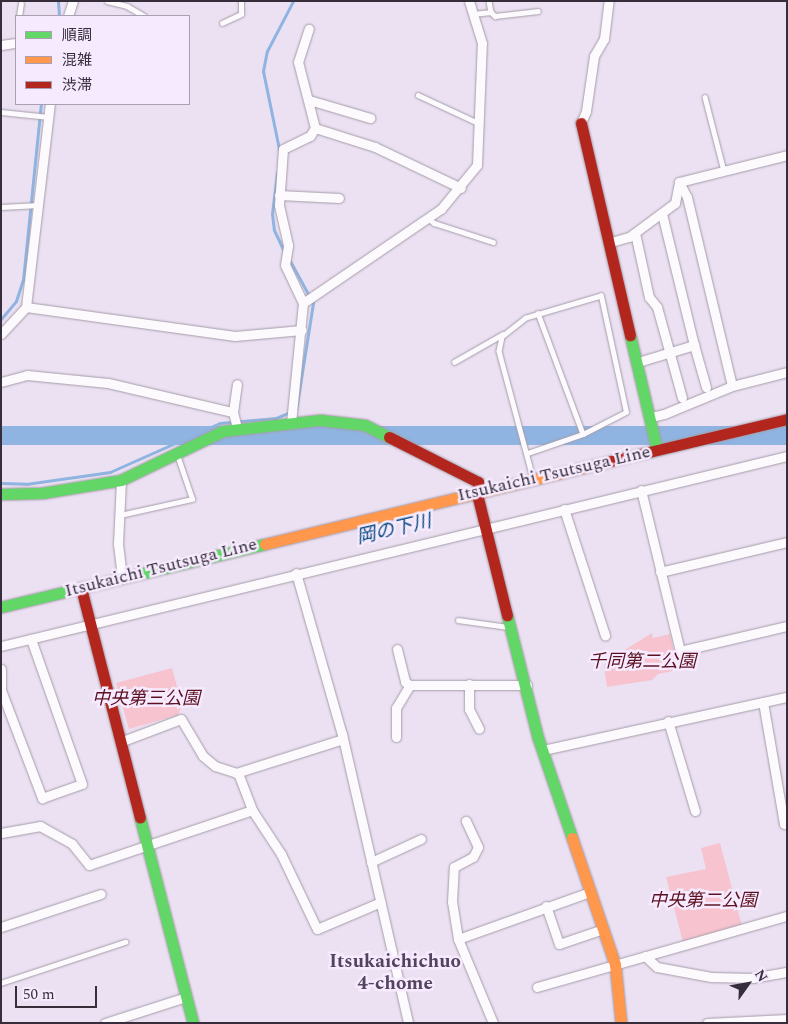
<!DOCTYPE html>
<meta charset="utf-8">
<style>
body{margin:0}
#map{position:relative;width:788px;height:1024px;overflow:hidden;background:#ece1f2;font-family:Spectral,"Noto Sans JP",serif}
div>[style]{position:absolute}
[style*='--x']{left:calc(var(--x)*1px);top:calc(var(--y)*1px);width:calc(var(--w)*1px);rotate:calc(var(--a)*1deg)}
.green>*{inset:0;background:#f6c3ce}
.water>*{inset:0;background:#8fb4e1;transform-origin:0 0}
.stream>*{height:3px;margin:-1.5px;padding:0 1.5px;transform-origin:1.5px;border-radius:1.5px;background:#8fb4e1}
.roads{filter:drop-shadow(0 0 1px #a49ca9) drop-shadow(0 0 1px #a49ca9)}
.lane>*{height:4.5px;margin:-2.25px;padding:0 2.25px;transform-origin:2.25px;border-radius:2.25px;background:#fcfafd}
.street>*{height:9px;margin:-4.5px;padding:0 4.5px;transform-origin:4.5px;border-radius:4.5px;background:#fcfafd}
.fast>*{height:11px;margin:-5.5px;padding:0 5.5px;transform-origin:5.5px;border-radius:5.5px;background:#63d668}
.slow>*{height:11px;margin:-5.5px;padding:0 5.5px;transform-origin:5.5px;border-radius:5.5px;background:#ff974d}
.jam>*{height:11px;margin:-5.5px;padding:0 5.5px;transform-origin:5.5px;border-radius:5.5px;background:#b3261e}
span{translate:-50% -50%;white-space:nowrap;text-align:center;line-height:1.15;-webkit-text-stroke:5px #f6eafe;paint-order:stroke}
.street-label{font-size:18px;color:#362e3b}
.park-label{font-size:18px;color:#5d1120;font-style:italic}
.water-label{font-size:19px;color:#0a4b80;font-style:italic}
.neighbourhood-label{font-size:19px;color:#54435e;font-weight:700}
.frame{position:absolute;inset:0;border:2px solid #362e3b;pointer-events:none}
.legend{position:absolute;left:15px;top:15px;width:175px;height:90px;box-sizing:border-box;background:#f6eafe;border:1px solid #a99fb0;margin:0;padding:6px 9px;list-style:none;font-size:15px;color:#362e3b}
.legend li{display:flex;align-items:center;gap:10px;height:25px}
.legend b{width:25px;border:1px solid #a99fb0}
.north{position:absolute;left:723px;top:959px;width:50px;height:50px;-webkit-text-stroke:4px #f6eafe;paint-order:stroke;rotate:58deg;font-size:14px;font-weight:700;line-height:20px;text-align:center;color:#362e3b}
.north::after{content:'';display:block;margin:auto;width:18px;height:22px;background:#362e3b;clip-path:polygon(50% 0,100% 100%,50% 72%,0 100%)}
.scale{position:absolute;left:15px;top:986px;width:82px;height:22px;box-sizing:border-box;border:2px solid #362e3b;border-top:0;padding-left:6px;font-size:15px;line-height:18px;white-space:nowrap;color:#362e3b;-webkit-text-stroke:4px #f6eafe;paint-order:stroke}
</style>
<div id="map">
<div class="green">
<i style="clip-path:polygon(652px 633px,653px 638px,670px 634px,678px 670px,658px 674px,652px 680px,607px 687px,604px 667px,607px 661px)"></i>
<i style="clip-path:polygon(172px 668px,182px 705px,178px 715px,129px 729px,116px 683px)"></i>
<i style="clip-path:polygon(720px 843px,742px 926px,683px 942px,666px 877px,706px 869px,701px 848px)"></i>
</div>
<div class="water">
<i style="left:787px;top:426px;width:19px;height:809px;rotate:90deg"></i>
</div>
<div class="stream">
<i style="--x:58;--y:1;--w:15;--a:86"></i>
<i style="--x:279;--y:149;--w:80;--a:-101.6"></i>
<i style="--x:263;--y:71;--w:20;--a:-79"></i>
<i style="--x:267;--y:51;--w:56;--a:-62.5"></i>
<i style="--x:277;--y:173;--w:41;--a:97"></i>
<i style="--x:272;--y:214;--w:16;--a:83"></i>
<i style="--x:274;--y:230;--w:23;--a:65"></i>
<i style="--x:289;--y:259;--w:50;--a:61.4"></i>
<i style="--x:313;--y:303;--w:108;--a:99"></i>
<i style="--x:1;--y:319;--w:23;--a:-50"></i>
<i style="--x:16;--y:301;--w:22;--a:-72"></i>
<i style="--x:23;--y:280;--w:177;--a:-84.2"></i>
<i style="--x:1;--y:483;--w:25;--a:2"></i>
<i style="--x:26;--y:484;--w:85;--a:-8.1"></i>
<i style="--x:110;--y:472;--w:120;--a:-24"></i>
<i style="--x:220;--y:423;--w:56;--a:-5.1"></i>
<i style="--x:276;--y:418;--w:15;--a:-23"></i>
</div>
<div class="roads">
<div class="lane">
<i style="--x:107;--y:1;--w:21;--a:14"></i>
<i style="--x:127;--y:6;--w:20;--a:30"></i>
<i style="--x:489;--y:1;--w:11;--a:80"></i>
<i style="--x:473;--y:14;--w:18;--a:-6"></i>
<i style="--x:491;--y:12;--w:6;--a:45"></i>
<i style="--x:495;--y:16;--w:43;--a:-6.6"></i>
<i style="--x:19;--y:16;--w:12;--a:-81"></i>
<i style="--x:222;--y:23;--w:21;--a:-25"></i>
<i style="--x:241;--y:14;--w:13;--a:-90"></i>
<i style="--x:418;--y:95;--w:66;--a:25"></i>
<i style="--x:705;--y:97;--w:76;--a:75.6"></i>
<i style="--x:1;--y:112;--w:48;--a:5.9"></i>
<i style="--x:1;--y:207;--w:38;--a:-3"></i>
<i style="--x:428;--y:218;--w:8;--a:40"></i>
<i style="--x:434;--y:223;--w:62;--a:17.9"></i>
<i style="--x:538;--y:313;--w:129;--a:69.6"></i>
<i style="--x:454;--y:362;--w:56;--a:-29.7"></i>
<i style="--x:528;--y:453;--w:58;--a:-19.1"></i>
<i style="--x:583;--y:434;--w:48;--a:-27.1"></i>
<i style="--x:626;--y:412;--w:119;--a:-102.2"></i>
<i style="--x:601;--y:296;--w:78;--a:163.7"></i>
<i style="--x:526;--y:318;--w:31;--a:142"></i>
<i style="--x:502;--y:337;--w:14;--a:102"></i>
<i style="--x:499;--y:351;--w:131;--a:75"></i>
<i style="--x:120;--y:515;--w:74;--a:-12.5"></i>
<i style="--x:192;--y:499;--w:46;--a:-108.8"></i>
<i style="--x:458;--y:620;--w:50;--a:8"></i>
<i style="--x:1;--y:983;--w:131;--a:-18.3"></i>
</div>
<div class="street">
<i style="--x:68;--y:16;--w:16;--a:-72"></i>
<i style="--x:1;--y:45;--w:15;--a:-8"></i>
<i style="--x:309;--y:100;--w:64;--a:16.4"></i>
<i style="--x:581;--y:123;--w:13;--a:-67"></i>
<i style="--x:586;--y:111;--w:56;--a:-81.7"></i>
<i style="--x:594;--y:56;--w:20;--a:-60"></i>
<i style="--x:604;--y:39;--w:38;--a:-83"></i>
<i style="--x:315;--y:128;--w:63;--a:17.6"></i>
<i style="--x:375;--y:147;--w:95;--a:25.5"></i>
<i style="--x:679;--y:182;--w:17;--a:62"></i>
<i style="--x:687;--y:197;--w:194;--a:76.6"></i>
<i style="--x:279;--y:195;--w:60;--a:2.9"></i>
<i style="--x:635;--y:233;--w:66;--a:77.7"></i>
<i style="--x:649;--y:297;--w:13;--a:51"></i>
<i style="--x:657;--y:307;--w:94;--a:74.6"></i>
<i style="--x:611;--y:242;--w:19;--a:-16"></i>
<i style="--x:629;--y:237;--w:57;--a:-36.5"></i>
<i style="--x:675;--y:203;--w:21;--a:-79"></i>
<i style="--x:679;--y:182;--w:111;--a:-14"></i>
<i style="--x:303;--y:303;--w:42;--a:-115.3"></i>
<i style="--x:285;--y:265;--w:20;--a:-81"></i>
<i style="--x:288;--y:245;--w:41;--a:-102.7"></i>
<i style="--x:279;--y:205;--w:56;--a:-85.9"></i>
<i style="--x:283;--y:149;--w:30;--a:-26"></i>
<i style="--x:310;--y:136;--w:9;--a:-58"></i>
<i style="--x:315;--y:128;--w:68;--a:-104.4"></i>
<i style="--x:298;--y:62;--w:35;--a:-72"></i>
<i style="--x:26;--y:307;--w:211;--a:7.9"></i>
<i style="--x:235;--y:336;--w:67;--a:-5.1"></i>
<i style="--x:1;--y:334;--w:37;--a:-47"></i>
<i style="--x:26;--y:307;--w:204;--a:-83.3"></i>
<i style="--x:694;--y:345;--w:44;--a:74.1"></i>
<i style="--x:638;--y:362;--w:59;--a:-16.9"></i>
<i style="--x:694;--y:345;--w:135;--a:-103.7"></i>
<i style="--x:1;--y:382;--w:27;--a:-15"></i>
<i style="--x:27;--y:375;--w:81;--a:5.6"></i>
<i style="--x:108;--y:383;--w:128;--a:13.1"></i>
<i style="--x:233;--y:412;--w:16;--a:76"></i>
<i style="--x:233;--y:412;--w:28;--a:-82"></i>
<i style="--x:651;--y:417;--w:13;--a:-13"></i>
<i style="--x:664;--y:414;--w:74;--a:-22.4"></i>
<i style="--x:732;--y:386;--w:57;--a:-14.3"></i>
<i style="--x:291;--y:423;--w:121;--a:-84.3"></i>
<i style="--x:303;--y:303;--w:167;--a:-34.3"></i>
<i style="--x:441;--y:209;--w:57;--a:-50.7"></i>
<i style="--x:477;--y:165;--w:122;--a:-87.7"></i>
<i style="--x:482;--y:43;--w:44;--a:-107.2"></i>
<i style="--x:121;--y:480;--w:64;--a:92.7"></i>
<i style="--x:118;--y:544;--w:33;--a:83"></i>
<i style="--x:641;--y:490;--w:166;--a:76.4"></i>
<i style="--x:680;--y:651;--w:110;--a:-13.2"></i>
<i style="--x:564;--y:509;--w:133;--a:72"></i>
<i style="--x:660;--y:572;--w:130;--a:-13.3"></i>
<i style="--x:296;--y:573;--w:167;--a:74.1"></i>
<i style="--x:342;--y:734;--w:296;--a:77.1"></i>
<i style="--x:1;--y:646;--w:809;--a:-13.59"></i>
<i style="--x:397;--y:649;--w:34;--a:76"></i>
<i style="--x:405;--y:682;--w:6;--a:31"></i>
<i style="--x:410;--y:685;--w:117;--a:0"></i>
<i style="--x:1;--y:669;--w:21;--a:90"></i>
<i style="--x:1;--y:690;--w:116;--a:69.2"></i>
<i style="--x:42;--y:798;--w:42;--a:-19.3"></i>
<i style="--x:82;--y:784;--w:154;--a:-109.4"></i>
<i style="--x:469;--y:684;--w:25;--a:90"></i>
<i style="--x:469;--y:709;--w:22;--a:63"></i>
<i style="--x:763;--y:702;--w:124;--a:80.2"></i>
<i style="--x:668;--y:721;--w:94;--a:73.3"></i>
<i style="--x:396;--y:737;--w:29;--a:-90"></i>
<i style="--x:396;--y:708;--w:27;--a:-59"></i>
<i style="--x:120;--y:742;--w:65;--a:-20.7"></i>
<i style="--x:181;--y:719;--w:43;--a:59.3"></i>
<i style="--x:203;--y:756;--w:16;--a:40"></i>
<i style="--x:215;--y:766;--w:22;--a:18"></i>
<i style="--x:236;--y:773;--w:112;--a:-17.6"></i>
<i style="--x:543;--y:750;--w:250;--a:-12.3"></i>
<i style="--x:238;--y:773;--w:40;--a:69"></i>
<i style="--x:252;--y:810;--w:53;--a:56.6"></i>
<i style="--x:281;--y:854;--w:83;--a:64.4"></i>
<i style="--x:317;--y:929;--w:69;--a:-22.9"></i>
<i style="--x:1;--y:833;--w:40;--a:-10"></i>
<i style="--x:40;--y:826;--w:37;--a:29"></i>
<i style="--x:72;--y:844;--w:27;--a:51"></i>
<i style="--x:89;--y:865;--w:172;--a:-18.6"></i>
<i style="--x:371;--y:862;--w:55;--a:-24.7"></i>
<i style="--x:546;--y:906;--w:40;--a:71.1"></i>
<i style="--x:559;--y:944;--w:46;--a:-18.8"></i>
<i style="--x:1;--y:927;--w:105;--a:-18.3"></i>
<i style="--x:458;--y:939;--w:37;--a:-99"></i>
<i style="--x:452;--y:902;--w:35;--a:-87"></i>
<i style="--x:454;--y:867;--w:21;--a:-28"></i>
<i style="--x:473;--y:857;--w:11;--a:-63"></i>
<i style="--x:478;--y:847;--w:29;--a:-115"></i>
<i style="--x:645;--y:956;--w:16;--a:43"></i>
<i style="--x:657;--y:967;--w:55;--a:10.5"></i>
<i style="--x:711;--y:977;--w:41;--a:1.4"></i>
<i style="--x:752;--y:978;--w:36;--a:-10"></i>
<i style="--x:537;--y:987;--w:260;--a:-15.9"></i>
<i style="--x:105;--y:1023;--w:85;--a:-17.8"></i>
<i style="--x:493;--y:1023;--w:91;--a:-112.6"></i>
<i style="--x:458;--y:939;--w:140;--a:-19.6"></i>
<i style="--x:707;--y:1023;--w:80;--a:-2.9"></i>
</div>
<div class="fast">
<i style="--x:630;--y:335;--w:118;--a:76.8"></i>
<i style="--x:1;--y:494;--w:41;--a:-1.4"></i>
<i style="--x:42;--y:493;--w:80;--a:-9.3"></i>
<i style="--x:121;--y:480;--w:113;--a:-25.7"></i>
<i style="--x:223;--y:431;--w:98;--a:-6.5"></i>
<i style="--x:320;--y:420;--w:45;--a:6.3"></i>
<i style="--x:365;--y:425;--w:27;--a:27"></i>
<i style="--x:1;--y:607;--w:271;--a:-13.4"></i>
<i style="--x:507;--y:615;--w:127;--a:75.9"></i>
<i style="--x:538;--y:738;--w:106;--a:71.2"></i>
<i style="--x:140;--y:818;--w:212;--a:75.5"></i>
</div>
<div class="slow">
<i style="--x:265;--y:544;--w:330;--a:-13.5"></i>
<i style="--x:572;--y:838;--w:133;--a:71.2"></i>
<i style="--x:615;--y:964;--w:59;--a:84.2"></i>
</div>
<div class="jam">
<i style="--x:581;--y:123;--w:218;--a:77"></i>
<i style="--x:389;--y:437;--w:100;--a:26.8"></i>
<i style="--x:478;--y:482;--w:16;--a:90"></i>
<i style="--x:478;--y:498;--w:121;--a:76.1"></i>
<i style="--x:586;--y:467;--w:207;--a:-13.4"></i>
<i style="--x:81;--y:588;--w:237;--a:75.6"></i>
</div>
</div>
<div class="street-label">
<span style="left:554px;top:474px;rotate:-13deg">Itsukaichi Tsutsuga Line</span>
<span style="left:161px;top:568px;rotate:-14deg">Itsukaichi Tsutsuga Line</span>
</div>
<div class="park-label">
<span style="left:642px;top:662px">千同第二公園</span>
<span style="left:146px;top:699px">中央第三公園</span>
<span style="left:703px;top:901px">中央第二公園</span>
</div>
<div class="water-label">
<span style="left:394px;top:530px;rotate:-13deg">岡の下川</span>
</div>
<div class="neighbourhood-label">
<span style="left:395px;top:973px">Itsukaichichuo<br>4-chome</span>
</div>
<div class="frame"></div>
<ul class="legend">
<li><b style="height:6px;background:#63d668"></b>順調</li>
<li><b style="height:6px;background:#ff974d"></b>混雑</li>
<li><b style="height:6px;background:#b3261e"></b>渋滞</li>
</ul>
<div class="north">N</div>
<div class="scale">50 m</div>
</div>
